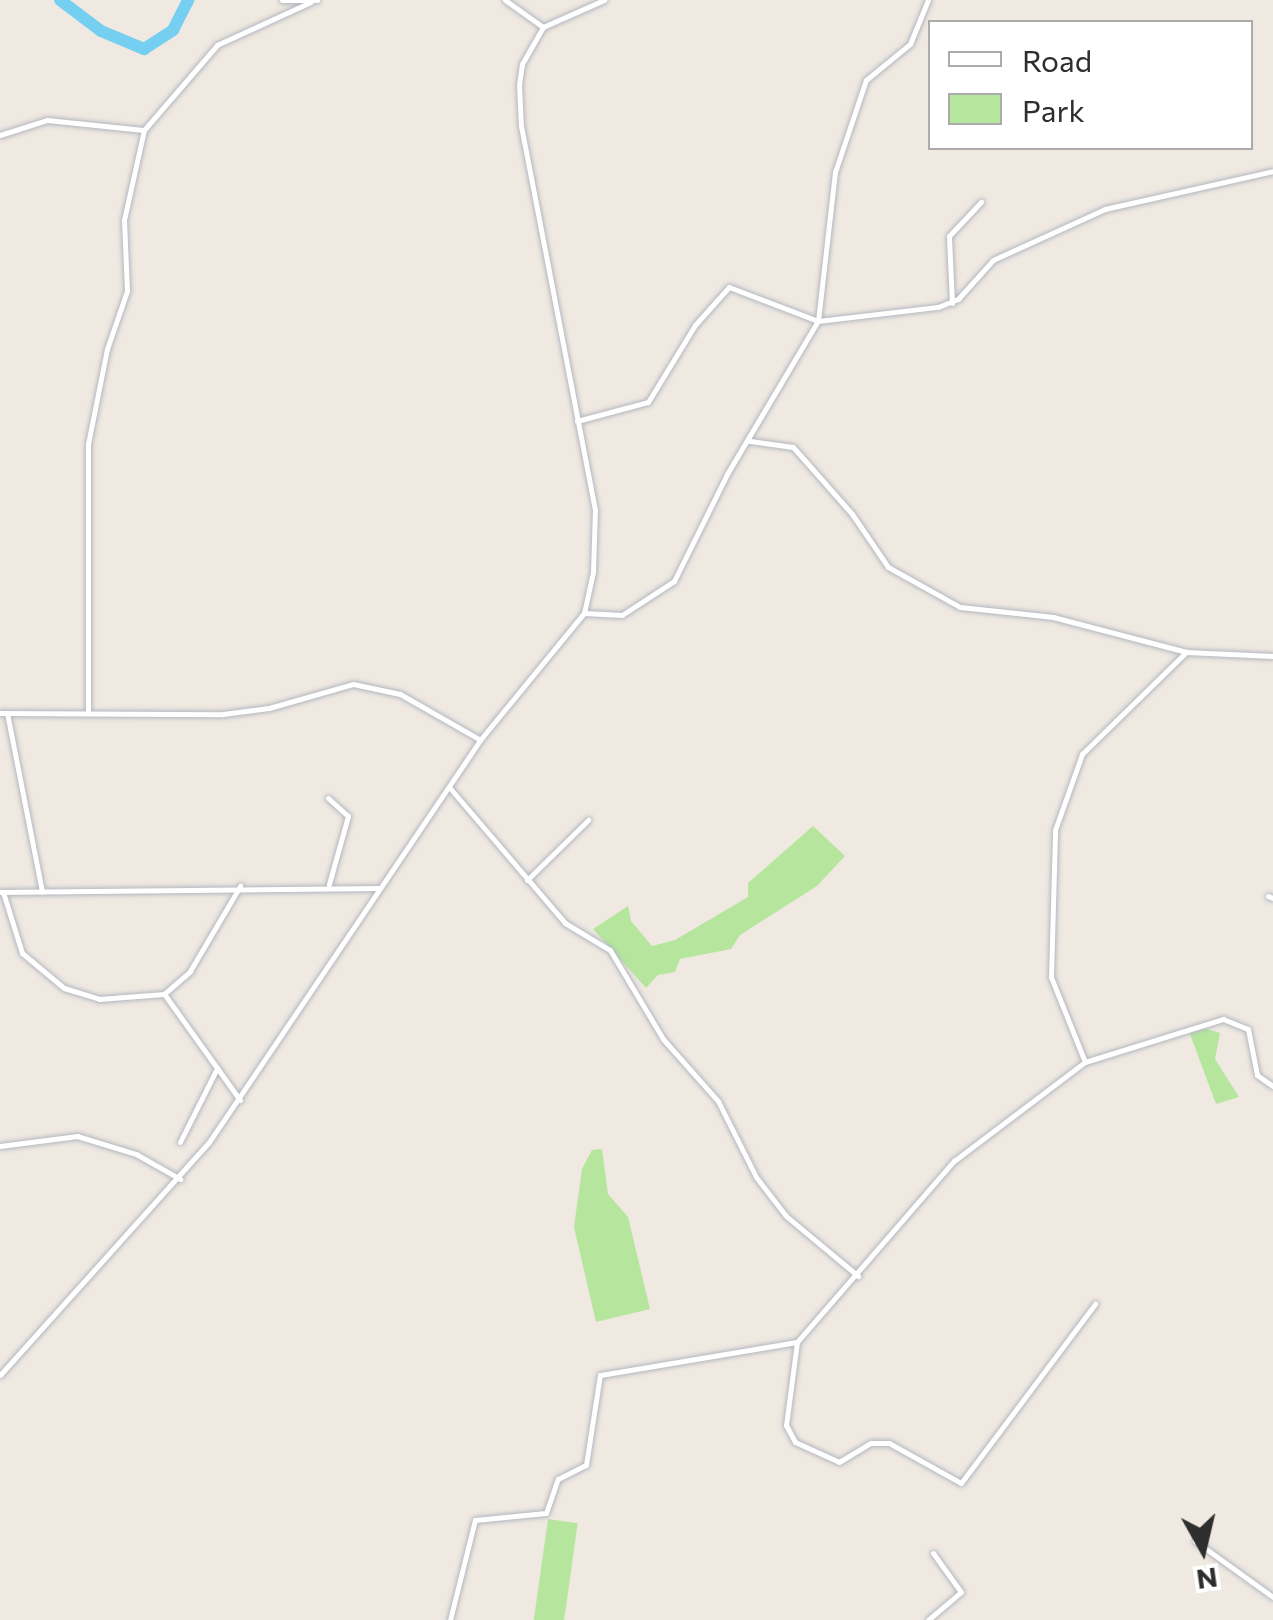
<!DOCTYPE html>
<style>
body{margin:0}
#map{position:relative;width:1273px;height:1620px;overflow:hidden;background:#efe9e1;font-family:Commissioner,sans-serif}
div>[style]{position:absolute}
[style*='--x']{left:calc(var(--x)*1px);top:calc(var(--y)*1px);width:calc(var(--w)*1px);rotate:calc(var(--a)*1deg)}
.green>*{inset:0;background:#b6e59e;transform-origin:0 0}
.river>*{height:12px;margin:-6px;padding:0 6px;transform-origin:6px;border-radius:6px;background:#75cff0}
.roads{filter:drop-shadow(0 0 2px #b4b7c1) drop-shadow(0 0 2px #b4b7c1)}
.minor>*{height:5px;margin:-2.5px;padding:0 2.5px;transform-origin:2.5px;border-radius:2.5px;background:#fff}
span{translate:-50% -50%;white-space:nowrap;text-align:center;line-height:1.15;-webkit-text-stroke:8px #fff;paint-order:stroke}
.legend{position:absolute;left:928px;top:20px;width:325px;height:130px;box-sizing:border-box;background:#fff;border:2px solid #ababab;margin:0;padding:12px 18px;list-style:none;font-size:30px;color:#2e2e2e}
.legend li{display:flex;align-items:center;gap:20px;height:50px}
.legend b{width:50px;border:2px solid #ababab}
.north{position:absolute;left:1153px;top:1500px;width:100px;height:100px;-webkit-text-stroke:8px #fff;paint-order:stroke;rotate:172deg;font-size:28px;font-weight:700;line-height:40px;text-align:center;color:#2e2e2e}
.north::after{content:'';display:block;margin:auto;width:35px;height:45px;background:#2e2e2e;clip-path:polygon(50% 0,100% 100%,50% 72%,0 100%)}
</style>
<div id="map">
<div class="green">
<i style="clip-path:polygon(813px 826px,845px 856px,817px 886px,740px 935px,731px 949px,680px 959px,675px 972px,658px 975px,646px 988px,593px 929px,628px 906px,631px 921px,652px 946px,675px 940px,748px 897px,748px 883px)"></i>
<i style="clip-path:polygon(1204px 1028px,1220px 1033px,1215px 1059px,1239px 1097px,1216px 1104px,1190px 1034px)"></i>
<i style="clip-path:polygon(602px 1149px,608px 1194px,628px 1217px,650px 1309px,596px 1322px,574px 1227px,582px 1169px,592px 1150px)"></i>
<i style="left:548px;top:1519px;width:30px;height:102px;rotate:8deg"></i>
</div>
<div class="river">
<i style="--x:60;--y:0;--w:51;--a:37.1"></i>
<i style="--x:101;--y:31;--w:47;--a:22.7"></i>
<i style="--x:144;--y:49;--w:35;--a:-33"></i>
<i style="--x:173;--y:30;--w:34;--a:-63"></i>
</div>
<div class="roads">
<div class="minor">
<i style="--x:282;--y:0;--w:35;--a:0"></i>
<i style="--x:505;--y:0;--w:47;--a:35.4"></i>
<i style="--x:0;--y:135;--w:49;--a:-17.7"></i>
<i style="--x:47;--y:120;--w:97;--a:5.9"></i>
<i style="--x:952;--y:303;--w:67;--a:-92.6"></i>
<i style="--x:949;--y:236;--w:47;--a:-46.7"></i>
<i style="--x:577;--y:421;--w:73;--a:-15"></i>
<i style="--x:648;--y:402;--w:90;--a:-58.6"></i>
<i style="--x:695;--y:325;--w:51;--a:-48.2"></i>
<i style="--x:729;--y:287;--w:95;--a:20.9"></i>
<i style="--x:818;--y:321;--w:121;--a:-6.7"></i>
<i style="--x:938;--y:307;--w:22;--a:-22"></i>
<i style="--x:958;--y:299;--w:52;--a:-48.1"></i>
<i style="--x:993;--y:260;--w:123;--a:-24.5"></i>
<i style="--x:1105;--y:209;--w:172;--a:-12.7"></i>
<i style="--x:750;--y:441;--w:43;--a:7.9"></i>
<i style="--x:793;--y:447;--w:89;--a:48.6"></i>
<i style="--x:852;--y:514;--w:64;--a:55.8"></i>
<i style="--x:888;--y:567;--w:82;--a:29.1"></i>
<i style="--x:960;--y:607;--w:94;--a:6.1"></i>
<i style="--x:1053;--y:617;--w:138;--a:14.7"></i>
<i style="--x:1186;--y:652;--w:87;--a:2.6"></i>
<i style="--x:584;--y:613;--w:38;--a:3"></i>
<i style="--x:622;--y:615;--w:62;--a:-33.2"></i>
<i style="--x:674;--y:581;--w:119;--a:-63.6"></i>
<i style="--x:727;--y:474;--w:178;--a:-59.3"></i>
<i style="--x:818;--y:321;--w:150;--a:-83.5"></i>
<i style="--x:835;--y:172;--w:97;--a:-71.4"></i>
<i style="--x:866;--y:80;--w:57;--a:-39.3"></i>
<i style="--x:910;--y:44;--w:48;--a:-67.8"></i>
<i style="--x:88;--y:712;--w:268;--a:-90"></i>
<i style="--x:88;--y:444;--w:97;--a:-78.7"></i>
<i style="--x:107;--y:349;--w:61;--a:-71"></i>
<i style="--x:127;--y:291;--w:71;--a:-92.4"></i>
<i style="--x:124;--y:220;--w:92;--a:-77.5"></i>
<i style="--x:144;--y:130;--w:112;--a:-49.3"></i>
<i style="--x:217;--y:45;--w:103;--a:-24.6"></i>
<i style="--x:0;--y:713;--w:223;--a:0.3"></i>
<i style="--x:223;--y:714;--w:46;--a:-7.4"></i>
<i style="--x:269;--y:708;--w:87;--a:-15.9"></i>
<i style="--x:353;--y:684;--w:48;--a:12"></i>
<i style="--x:400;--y:694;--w:91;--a:29.7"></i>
<i style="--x:7;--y:713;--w:182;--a:78.9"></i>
<i style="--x:449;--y:787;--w:179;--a:49.5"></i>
<i style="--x:565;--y:923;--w:52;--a:31"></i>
<i style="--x:610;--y:950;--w:104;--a:59.2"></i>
<i style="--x:663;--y:1039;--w:83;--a:48.4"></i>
<i style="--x:718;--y:1101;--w:85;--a:63.4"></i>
<i style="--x:756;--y:1177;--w:49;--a:52.4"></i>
<i style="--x:786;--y:1216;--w:94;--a:39.8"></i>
<i style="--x:328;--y:798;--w:27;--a:42"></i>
<i style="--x:348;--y:816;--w:71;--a:105.6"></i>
<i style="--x:527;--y:880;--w:86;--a:-44.5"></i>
<i style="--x:0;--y:892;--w:379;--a:-0.6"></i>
<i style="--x:3;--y:892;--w:64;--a:72.7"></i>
<i style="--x:22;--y:953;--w:55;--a:39.8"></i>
<i style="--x:64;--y:988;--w:37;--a:17"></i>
<i style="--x:99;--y:999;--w:65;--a:-4.4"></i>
<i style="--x:1268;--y:896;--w:5;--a:22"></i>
<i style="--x:1085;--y:1062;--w:92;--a:-111.8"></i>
<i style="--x:1051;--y:977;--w:147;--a:-88.4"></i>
<i style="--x:1055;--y:830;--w:81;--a:-70.4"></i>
<i style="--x:1082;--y:754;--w:146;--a:-44.4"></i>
<i style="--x:240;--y:1100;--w:130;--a:-125.6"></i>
<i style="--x:164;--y:994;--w:35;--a:-41"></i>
<i style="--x:190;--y:971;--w:99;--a:-59.5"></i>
<i style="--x:180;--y:1142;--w:83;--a:-63.4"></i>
<i style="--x:0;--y:1146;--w:78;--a:-7.4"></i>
<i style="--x:77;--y:1136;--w:62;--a:17"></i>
<i style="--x:136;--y:1154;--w:51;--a:29.6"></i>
<i style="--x:797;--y:1342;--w:84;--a:97.5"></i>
<i style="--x:786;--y:1425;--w:19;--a:62"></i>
<i style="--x:795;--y:1442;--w:48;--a:24.4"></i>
<i style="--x:839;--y:1462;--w:37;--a:-31"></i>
<i style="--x:871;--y:1443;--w:18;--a:0"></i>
<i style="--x:889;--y:1443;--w:82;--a:29.1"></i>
<i style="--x:961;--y:1483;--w:224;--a:-53.2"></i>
<i style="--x:0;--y:1375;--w:313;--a:-48.1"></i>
<i style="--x:209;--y:1142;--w:485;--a:-56"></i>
<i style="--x:480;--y:740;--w:164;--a:-50.7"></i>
<i style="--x:584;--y:613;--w:42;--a:-77.6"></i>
<i style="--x:593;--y:572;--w:62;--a:-88.2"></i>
<i style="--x:595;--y:510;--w:390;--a:-100.9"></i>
<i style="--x:521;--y:127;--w:42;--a:-92.7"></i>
<i style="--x:519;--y:85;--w:21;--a:-82"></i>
<i style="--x:522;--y:64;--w:43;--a:-60.4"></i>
<i style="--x:543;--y:27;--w:67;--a:-23.9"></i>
<i style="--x:1195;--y:1541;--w:96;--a:35.7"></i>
<i style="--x:450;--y:1620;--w:103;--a:-76"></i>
<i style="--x:475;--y:1520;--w:71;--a:-5.6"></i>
<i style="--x:546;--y:1513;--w:36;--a:-71"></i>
<i style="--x:558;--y:1479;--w:31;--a:-27"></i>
<i style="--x:586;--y:1465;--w:91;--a:-81.2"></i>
<i style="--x:600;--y:1375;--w:200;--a:-9.5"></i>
<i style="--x:797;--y:1342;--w:240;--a:-49.1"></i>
<i style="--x:954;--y:1161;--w:164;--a:-37.1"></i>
<i style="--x:1085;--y:1062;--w:145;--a:-17.3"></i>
<i style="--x:1223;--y:1019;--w:27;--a:22"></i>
<i style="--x:1248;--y:1029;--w:47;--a:78.9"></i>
<i style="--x:1257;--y:1075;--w:19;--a:35"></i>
<i style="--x:928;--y:1620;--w:43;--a:-40.3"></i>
<i style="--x:961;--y:1592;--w:48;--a:-125.7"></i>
</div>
</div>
<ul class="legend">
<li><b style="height:12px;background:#fff"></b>Road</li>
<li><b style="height:28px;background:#b6e59e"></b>Park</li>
</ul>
<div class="north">N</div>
</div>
